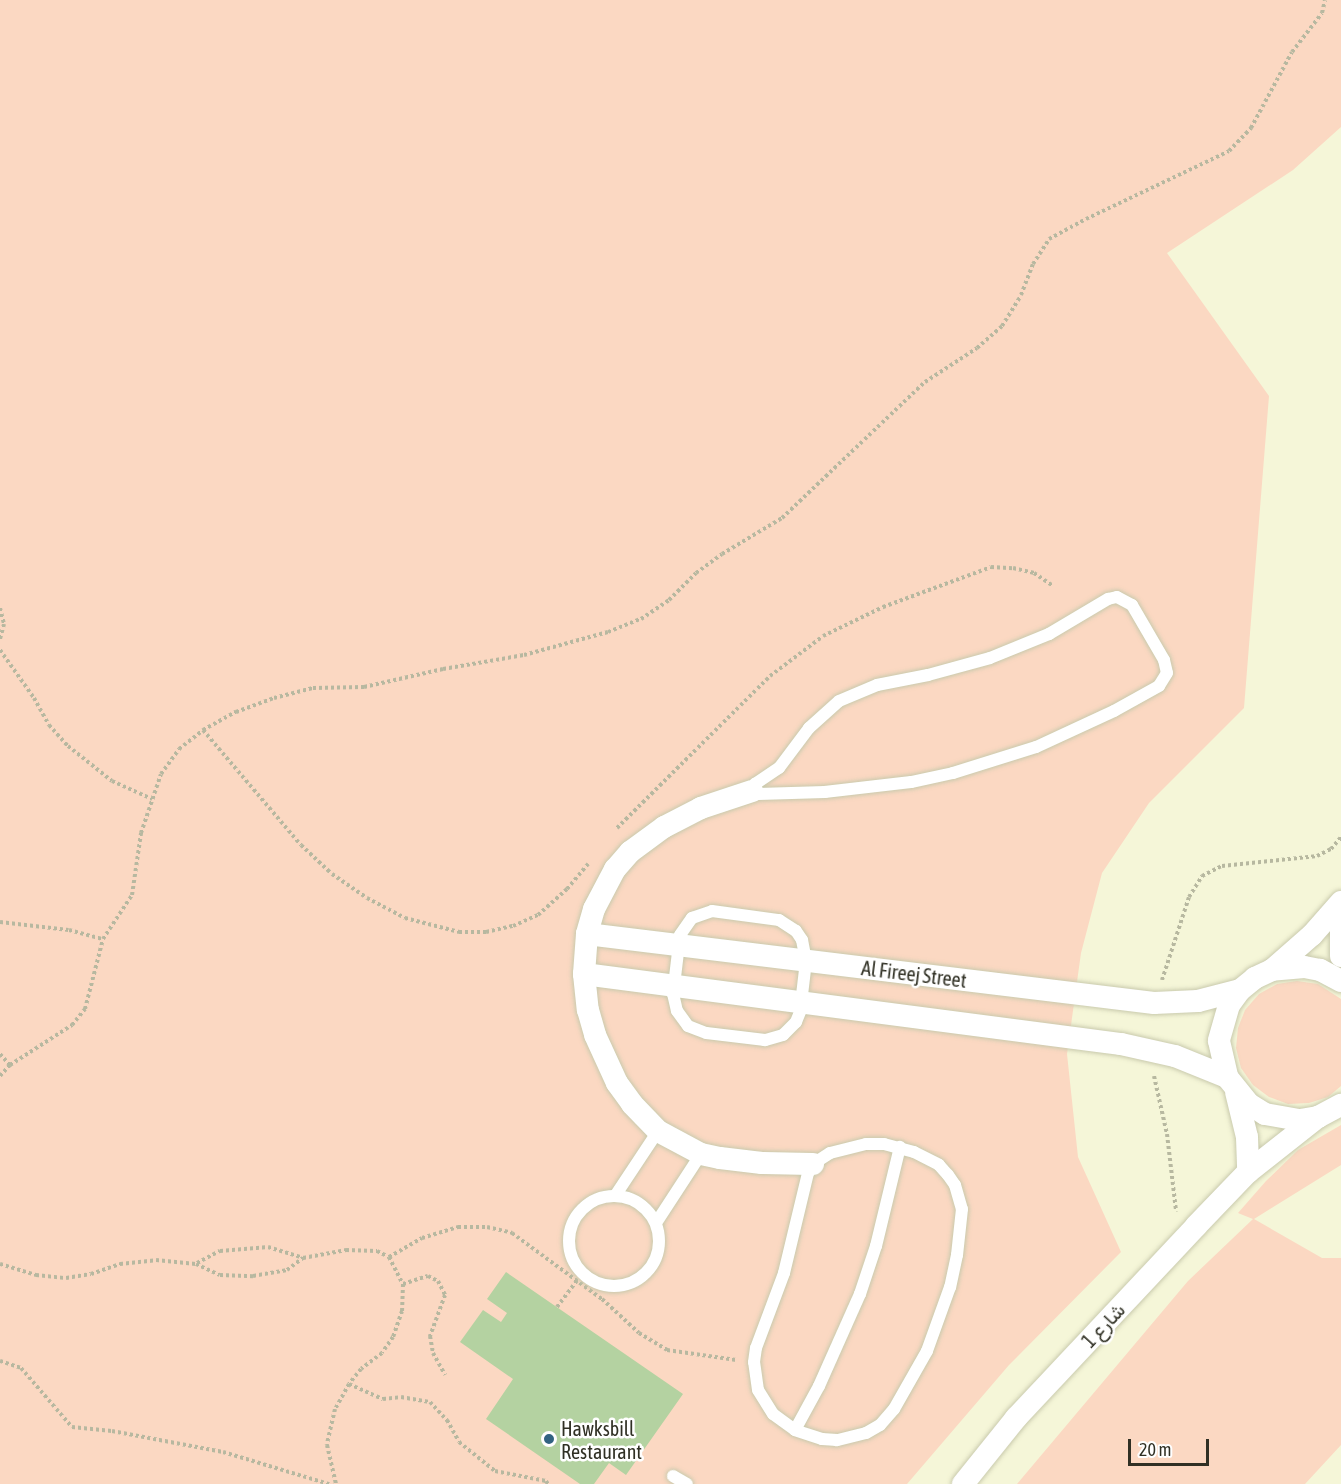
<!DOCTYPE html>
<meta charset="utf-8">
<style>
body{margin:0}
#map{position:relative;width:1341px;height:1484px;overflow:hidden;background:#f5f6d8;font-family:"Asap Condensed",Vazirmatn,sans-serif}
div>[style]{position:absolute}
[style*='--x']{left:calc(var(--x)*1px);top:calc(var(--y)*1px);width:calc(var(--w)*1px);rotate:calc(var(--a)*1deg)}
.green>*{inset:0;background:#fbd8c2}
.building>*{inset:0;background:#b4d2a1}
.path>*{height:4px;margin-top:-2px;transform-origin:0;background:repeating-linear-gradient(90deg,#b7b8a0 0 3px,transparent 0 6px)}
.roads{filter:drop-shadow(0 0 2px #c9caad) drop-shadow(0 0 2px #c9caad)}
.lane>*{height:12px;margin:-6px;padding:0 6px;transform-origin:6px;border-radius:6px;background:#fff}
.lane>.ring{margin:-6px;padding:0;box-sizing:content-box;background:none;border:12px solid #fff;border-radius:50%}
.street>*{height:22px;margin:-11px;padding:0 11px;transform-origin:11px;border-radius:11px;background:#fff}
.dots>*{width:16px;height:16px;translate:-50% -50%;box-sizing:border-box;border:3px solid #fff;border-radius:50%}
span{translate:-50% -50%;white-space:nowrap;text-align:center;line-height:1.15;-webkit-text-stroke:5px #fff;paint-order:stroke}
.street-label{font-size:20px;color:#303024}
.poi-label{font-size:20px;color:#303024}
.left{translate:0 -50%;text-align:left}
.scale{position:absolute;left:1128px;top:1439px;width:81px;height:27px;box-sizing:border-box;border:3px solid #303024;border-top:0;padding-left:8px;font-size:18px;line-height:21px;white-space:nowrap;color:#303024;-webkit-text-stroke:4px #fff;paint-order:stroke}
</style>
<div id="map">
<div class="green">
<i style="clip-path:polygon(0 0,1341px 0,1341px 127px,1293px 170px,1167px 253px,1269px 396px,1244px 708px,1149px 803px,1102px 873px,1081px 953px,1067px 1054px,1078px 1157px,1121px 1252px,1009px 1365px,907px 1484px,0 1484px)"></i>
<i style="clip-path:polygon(1297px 981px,1318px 984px,1341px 999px,1341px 1086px,1328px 1097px,1309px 1103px,1288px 1104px,1269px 1097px,1253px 1085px,1241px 1068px,1236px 1048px,1238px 1028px,1245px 1010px,1259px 994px,1277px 984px)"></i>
<i style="clip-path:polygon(1341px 1125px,1341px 1165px,1254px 1219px,1322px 1258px,1341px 1258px,1341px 1445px,1305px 1484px,1017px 1484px,1188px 1281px,1253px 1219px,1238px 1213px,1266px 1181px,1298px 1150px)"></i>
</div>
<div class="building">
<i style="clip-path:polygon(506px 1272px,683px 1394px,626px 1475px,609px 1463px,594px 1484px,580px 1484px,486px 1419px,513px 1379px,460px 1342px,483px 1310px,501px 1322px,507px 1313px,487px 1299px)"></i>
</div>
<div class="path">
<i style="--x:0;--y:608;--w:16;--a:76"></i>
<i style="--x:4;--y:624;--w:16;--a:105"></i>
<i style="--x:0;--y:650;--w:59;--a:54.7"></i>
<i style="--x:34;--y:698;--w:31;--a:61"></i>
<i style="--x:49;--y:725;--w:28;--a:48"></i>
<i style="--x:68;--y:746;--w:56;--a:38.5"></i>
<i style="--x:112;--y:781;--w:44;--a:24.2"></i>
<i style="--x:203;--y:730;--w:151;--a:49.6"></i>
<i style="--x:301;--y:845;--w:42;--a:43.1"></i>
<i style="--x:332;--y:874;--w:42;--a:34.4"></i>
<i style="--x:367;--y:898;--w:43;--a:27.8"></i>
<i style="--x:405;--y:918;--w:56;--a:14.5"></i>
<i style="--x:459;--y:932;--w:27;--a:0"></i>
<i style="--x:486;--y:932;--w:28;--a:-13"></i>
<i style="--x:513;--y:926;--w:27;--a:-24"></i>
<i style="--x:538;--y:915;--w:39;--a:-42"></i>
<i style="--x:567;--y:889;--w:33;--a:-50"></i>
<i style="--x:617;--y:828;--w:216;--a:-44.8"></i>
<i style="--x:770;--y:676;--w:66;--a:-37"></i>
<i style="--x:823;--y:636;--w:67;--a:-25.8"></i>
<i style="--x:883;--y:607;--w:115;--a:-20.3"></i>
<i style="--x:991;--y:567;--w:22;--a:3"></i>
<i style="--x:1013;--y:568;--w:22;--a:13"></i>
<i style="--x:1034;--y:573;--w:22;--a:34"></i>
<i style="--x:0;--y:922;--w:69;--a:6.6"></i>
<i style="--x:69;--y:930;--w:35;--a:15"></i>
<i style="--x:1162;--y:980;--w:87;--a:-72"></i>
<i style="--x:1189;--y:897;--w:25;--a:-58"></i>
<i style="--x:1202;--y:876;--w:22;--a:-27"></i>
<i style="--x:1222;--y:866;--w:96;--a:-6"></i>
<i style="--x:1317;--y:856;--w:16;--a:-27"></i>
<i style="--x:1331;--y:849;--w:16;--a:-50"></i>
<i style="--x:0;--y:1054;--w:15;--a:48"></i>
<i style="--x:0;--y:1076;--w:15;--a:-48"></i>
<i style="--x:10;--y:1065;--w:74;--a:-32.8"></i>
<i style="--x:72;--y:1025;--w:21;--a:-51"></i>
<i style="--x:85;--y:1009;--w:72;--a:-75.6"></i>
<i style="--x:103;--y:939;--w:53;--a:-56.6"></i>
<i style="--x:132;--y:895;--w:63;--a:-81.7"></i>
<i style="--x:141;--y:833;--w:62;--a:-71.3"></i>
<i style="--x:161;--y:774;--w:31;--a:-54"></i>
<i style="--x:179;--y:749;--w:31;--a:-38"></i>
<i style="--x:203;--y:730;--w:38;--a:-29"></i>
<i style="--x:236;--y:712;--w:40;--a:-20.2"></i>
<i style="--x:274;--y:698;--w:40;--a:-14.4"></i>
<i style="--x:313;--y:688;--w:51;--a:-1.1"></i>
<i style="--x:364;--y:687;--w:81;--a:-12.8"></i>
<i style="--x:443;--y:669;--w:82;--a:-9.8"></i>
<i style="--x:524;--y:655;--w:87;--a:-15.3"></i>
<i style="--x:608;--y:632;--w:35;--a:-22"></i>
<i style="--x:641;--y:619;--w:34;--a:-34"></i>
<i style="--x:669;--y:600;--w:38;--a:-45"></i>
<i style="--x:696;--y:573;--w:32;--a:-36"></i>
<i style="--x:722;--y:554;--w:70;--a:-31"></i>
<i style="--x:782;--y:518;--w:197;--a:-43.6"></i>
<i style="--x:925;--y:382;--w:62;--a:-33.2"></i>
<i style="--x:977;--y:348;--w:33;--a:-41"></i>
<i style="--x:1002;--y:326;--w:36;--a:-58"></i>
<i style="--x:1021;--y:295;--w:33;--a:-69"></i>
<i style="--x:1033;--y:264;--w:30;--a:-57"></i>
<i style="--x:1049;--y:239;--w:42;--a:-28.4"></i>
<i style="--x:1086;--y:219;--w:158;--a:-25.4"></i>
<i style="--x:1229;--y:151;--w:32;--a:-46"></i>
<i style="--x:1251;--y:128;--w:86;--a:-61.7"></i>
<i style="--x:1292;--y:52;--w:49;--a:-52.4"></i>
<i style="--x:1322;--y:13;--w:13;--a:-77"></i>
<i style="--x:1154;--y:1076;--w:59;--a:77.4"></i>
<i style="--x:1167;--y:1134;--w:78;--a:83.3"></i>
<i style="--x:389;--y:1257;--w:38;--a:-30"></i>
<i style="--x:422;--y:1238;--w:38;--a:-17"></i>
<i style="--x:458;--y:1227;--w:29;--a:0"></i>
<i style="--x:487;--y:1227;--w:26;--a:13"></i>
<i style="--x:512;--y:1233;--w:112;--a:36.3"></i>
<i style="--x:602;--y:1299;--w:50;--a:42.6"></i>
<i style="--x:639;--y:1333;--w:33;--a:31"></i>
<i style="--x:667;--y:1350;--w:70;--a:8.2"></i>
<i style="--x:197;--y:1263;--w:26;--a:-28"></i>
<i style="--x:220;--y:1251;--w:48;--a:-4.8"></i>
<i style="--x:268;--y:1247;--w:37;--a:17"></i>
<i style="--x:0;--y:1264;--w:38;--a:17"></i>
<i style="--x:36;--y:1275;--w:30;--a:6"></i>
<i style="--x:66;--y:1278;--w:25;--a:-9"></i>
<i style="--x:91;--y:1274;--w:31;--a:-19"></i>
<i style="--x:120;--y:1264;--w:36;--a:-6"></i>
<i style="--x:156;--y:1260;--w:40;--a:5.7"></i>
<i style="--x:196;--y:1264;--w:26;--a:25"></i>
<i style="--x:220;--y:1275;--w:33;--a:2"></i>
<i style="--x:253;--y:1276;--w:35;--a:-10"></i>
<i style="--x:287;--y:1270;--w:20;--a:-37"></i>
<i style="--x:303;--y:1258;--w:44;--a:-10.5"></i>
<i style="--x:346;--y:1250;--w:31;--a:2"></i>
<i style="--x:377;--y:1251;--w:13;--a:27"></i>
<i style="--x:389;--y:1257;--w:30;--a:63"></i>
<i style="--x:403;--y:1284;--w:27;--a:92"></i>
<i style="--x:402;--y:1311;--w:28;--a:109"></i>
<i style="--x:393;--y:1337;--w:19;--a:125"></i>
<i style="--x:382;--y:1353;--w:26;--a:143"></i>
<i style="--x:361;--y:1369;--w:19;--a:129"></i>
<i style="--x:349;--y:1384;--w:29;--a:119"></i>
<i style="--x:335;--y:1409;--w:37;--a:103"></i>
<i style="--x:327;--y:1445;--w:40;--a:77"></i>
<i style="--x:403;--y:1284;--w:26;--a:-18"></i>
<i style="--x:428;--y:1276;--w:11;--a:27"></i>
<i style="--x:438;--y:1281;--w:16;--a:63"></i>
<i style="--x:445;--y:1295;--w:44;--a:110.1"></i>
<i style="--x:430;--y:1336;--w:17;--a:80"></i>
<i style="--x:433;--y:1353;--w:25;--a:61"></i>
<i style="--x:557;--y:1307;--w:34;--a:-53"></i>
<i style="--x:0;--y:1361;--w:22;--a:18"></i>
<i style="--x:21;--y:1368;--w:78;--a:49.2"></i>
<i style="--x:72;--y:1427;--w:40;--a:5.7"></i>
<i style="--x:112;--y:1431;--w:113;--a:10.7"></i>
<i style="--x:223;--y:1452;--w:111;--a:16.8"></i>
<i style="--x:349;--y:1384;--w:37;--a:24"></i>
<i style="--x:383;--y:1399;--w:18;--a:-6"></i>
<i style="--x:401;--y:1397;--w:29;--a:10"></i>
<i style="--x:430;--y:1402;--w:25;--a:47"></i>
<i style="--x:447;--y:1420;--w:25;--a:61"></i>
<i style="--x:459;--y:1442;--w:46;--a:38.9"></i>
<i style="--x:495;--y:1471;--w:52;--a:11.1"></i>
<i style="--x:546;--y:1481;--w:4;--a:56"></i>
</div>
<div class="roads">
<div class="lane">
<i style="--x:1117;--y:597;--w:17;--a:28"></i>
<i style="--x:1132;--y:605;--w:64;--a:59.8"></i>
<i style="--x:1164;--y:660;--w:13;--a:77"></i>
<i style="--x:1167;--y:673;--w:15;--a:122"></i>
<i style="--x:1159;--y:686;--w:51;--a:150.9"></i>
<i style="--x:1114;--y:711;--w:86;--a:155.2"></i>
<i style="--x:1036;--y:747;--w:87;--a:162.6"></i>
<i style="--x:953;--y:773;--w:43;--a:167.9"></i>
<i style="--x:911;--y:782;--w:87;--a:173.4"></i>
<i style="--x:825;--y:792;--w:67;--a:178.3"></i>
<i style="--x:758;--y:794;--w:7;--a:-153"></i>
<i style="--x:752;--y:791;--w:8;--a:-67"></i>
<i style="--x:755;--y:784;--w:29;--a:-34"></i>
<i style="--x:779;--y:768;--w:50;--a:-53.1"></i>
<i style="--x:809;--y:728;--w:40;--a:-42"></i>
<i style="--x:839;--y:701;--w:41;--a:-22.8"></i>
<i style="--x:877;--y:685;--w:52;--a:-11.1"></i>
<i style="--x:928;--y:675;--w:64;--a:-15.3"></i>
<i style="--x:990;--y:658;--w:64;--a:-22.1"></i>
<i style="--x:1049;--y:634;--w:69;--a:-30.7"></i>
<i style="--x:1108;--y:599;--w:9;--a:-13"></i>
<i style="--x:712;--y:911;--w:68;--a:7.7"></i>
<i style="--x:779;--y:920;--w:20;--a:33"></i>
<i style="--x:796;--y:931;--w:11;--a:56"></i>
<i style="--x:802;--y:940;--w:21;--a:79"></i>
<i style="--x:806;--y:961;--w:51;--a:96.7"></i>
<i style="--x:800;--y:1012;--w:11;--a:112"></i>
<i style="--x:796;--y:1022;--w:18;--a:135"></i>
<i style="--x:783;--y:1035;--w:19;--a:164"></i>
<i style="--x:765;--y:1040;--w:59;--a:-173.2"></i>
<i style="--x:706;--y:1033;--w:19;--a:-159"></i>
<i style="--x:688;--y:1026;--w:19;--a:-126"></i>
<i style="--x:677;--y:1011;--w:17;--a:-103"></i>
<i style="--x:673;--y:994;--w:59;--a:-83.2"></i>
<i style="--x:680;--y:935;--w:21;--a:-55"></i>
<i style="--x:692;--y:918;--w:21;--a:-19"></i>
<i style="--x:866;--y:1144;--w:18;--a:0"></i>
<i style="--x:884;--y:1144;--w:31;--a:15"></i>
<i style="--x:914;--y:1152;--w:28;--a:27"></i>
<i style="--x:939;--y:1165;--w:13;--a:48"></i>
<i style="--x:948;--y:1175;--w:12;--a:55"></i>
<i style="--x:955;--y:1185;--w:25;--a:74"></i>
<i style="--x:962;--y:1209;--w:46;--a:96.2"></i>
<i style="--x:957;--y:1255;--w:33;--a:102"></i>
<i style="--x:950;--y:1287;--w:68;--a:109.8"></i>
<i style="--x:927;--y:1351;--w:67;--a:119.6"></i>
<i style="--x:894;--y:1409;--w:21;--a:131"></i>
<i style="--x:880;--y:1425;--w:16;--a:150"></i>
<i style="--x:866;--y:1433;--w:30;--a:166"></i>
<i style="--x:837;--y:1440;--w:15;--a:-176"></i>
<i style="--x:822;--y:1439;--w:28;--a:-162"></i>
<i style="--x:795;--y:1430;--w:27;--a:-144"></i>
<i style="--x:773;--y:1414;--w:28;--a:-122"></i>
<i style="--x:758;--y:1390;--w:28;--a:-98"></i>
<i style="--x:754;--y:1362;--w:14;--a:-82"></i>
<i style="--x:756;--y:1348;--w:80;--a:-69.5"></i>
<i style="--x:784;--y:1273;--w:103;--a:-76.5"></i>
<i style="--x:808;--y:1173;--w:10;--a:-61"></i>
<i style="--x:813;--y:1164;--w:20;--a:-33"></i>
<i style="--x:830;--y:1153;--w:37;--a:-14"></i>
<i style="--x:615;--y:1196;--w:78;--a:-56.5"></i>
<i class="ring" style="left:569px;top:1196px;width:78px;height:78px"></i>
<i style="--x:656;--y:1223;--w:82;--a:-56.9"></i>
<i style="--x:795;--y:1430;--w:50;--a:-61.4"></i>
<i style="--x:819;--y:1386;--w:101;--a:-66"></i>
<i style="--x:860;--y:1294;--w:51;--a:-71.6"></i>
<i style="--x:876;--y:1246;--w:102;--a:-76.4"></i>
<i style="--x:673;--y:1476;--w:16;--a:30"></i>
</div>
<div class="street">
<i style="--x:752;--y:791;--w:54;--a:161.6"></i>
<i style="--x:701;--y:808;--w:42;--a:152.8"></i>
<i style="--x:664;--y:827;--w:42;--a:143.7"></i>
<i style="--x:630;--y:852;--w:23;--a:131"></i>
<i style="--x:615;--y:869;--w:45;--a:117.7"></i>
<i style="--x:594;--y:909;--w:26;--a:106"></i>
<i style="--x:587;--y:934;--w:40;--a:94.3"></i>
<i style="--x:584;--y:974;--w:36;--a:84"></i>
<i style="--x:588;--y:1010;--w:26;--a:74"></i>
<i style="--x:595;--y:1035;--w:53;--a:65.4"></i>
<i style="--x:617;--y:1083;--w:26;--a:54"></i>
<i style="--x:632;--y:1104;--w:37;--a:46"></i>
<i style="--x:658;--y:1131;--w:49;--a:28.1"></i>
<i style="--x:701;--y:1154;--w:19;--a:12"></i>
<i style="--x:720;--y:1158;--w:42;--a:6.8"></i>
<i style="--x:762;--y:1163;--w:51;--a:1.1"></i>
<i style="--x:1341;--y:922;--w:34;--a:90"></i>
<i style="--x:587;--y:934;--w:571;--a:6.94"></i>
<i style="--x:1154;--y:1003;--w:44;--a:-2.6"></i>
<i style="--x:1198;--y:1001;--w:43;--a:-14.7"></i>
<i style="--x:1272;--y:970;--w:53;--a:-41.2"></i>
<i style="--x:1312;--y:935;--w:44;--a:-48.7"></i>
<i style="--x:584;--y:974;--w:542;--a:7.43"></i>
<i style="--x:1121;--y:1044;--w:55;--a:12.5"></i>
<i style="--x:1175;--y:1056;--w:56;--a:22"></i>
<i style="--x:1341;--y:981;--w:24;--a:-152"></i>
<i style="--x:1320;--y:970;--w:16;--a:-169"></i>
<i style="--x:1304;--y:967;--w:32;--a:175"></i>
<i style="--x:1272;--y:970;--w:19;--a:155"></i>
<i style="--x:1255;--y:978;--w:19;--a:141"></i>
<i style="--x:1240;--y:990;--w:19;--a:126"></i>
<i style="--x:1229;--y:1005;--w:37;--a:106"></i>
<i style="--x:1219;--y:1041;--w:37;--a:77"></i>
<i style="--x:1227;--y:1077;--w:35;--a:51"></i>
<i style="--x:1249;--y:1104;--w:19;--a:32"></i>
<i style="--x:1265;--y:1114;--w:36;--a:10"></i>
<i style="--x:1300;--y:1120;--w:18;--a:-9"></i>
<i style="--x:1318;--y:1117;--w:26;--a:-28"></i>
<i style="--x:1236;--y:1092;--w:46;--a:76.3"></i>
<i style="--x:1247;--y:1137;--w:35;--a:88"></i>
<i style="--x:963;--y:1484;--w:85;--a:-51.2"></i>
<i style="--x:1016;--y:1418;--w:263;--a:-46.8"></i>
<i style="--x:1196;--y:1226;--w:75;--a:-46.1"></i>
<i style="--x:1248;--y:1172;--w:89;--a:-38.2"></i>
</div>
</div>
<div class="dots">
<i style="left:549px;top:1439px;background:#326381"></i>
</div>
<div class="street-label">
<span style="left:914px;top:974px;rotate:7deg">Al Fireej Street</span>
<span style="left:1103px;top:1325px;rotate:-47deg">شارع 1</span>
</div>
<div class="poi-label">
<span class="left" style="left:561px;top:1440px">Hawksbill<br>Restaurant</span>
</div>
<div class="scale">20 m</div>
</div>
